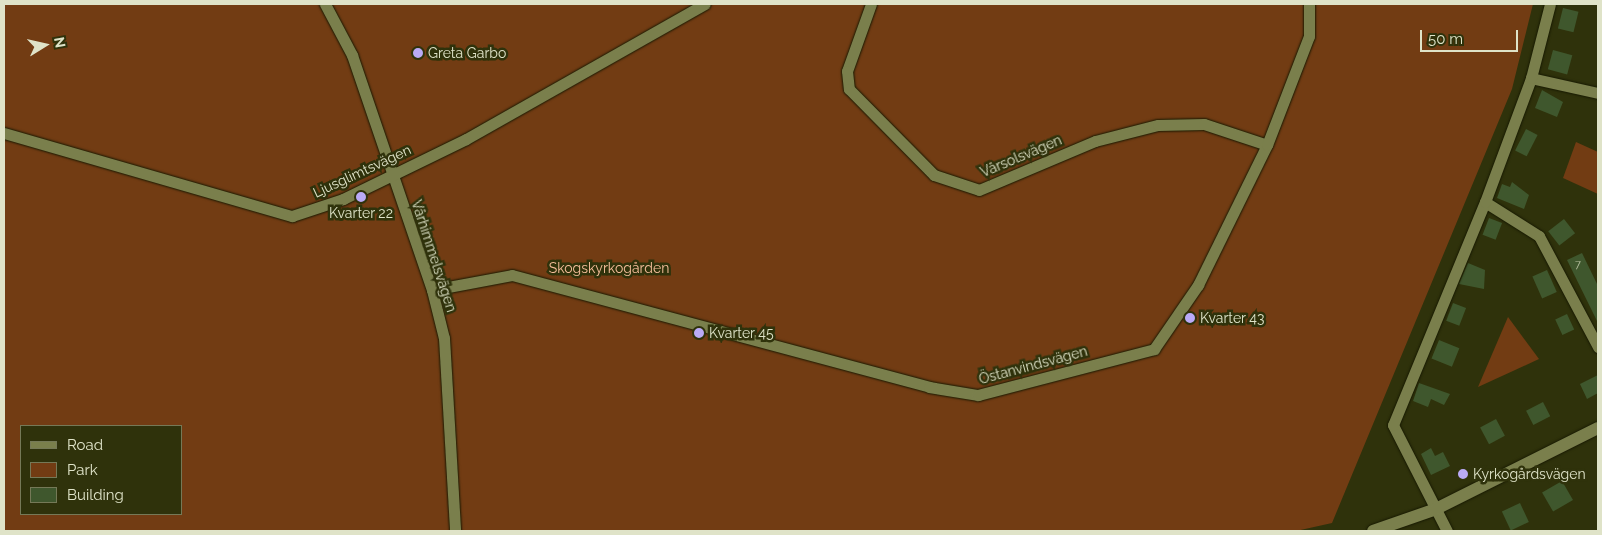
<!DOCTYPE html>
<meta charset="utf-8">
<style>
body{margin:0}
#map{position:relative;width:1602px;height:535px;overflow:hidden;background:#2f320b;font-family:Raleway,sans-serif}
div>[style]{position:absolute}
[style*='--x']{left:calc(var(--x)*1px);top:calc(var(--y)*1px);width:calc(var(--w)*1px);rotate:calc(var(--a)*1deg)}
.green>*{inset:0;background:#723c13}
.building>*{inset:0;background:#3f572d;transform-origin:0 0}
.roads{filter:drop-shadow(0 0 1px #171901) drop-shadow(0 0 1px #171901)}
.street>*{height:11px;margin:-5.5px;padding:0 5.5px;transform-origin:5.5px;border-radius:5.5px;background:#7a7f4c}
.secondary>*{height:12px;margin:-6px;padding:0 6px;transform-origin:6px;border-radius:6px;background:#7a7f4c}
.dots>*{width:14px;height:14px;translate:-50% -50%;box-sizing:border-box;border:2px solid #2f320b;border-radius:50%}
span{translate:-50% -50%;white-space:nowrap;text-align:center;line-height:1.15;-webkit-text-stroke:5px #2f320b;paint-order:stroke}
.number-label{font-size:11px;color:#b7c0a1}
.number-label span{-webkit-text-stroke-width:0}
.poi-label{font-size:14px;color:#dfe3c8}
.left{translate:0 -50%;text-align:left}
.street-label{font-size:14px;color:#dfe3c8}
.park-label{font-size:14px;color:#f5be9b}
.frame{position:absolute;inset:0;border:5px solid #dfe3c8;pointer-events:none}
.legend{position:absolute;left:20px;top:425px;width:162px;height:90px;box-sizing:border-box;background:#2f320b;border:1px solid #757957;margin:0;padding:6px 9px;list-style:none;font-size:15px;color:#dfe3c8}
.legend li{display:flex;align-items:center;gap:10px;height:25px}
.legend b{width:25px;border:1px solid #757957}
.north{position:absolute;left:20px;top:20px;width:50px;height:50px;-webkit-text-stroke:4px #2f320b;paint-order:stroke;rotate:80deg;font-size:14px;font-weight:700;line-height:20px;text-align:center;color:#dfe3c8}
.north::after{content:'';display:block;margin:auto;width:18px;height:22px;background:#dfe3c8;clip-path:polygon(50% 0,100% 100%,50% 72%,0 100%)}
.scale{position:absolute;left:1420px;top:30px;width:98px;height:22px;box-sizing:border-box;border:2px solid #dfe3c8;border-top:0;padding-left:6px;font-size:15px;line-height:18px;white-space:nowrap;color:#dfe3c8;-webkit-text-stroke:4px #2f320b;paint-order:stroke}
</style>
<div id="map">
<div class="green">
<i style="clip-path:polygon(evenodd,4px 4px,1533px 4px,1512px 89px,1332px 523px,1296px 531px,4px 531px,4px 4px,21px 426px,181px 426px,181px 514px,21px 514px,21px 426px)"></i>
<i style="clip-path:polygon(1576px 142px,1598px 152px,1598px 194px,1563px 178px)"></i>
<i style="clip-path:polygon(1508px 317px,1539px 359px,1478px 387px)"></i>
</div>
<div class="building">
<i style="left:1563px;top:8px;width:16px;height:21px;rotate:14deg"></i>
<i style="left:1553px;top:50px;width:20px;height:20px;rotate:15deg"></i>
<i style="clip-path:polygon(1542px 90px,1563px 102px,1557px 117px,1535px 108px)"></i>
<i style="left:1526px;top:129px;width:13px;height:24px;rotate:27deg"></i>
<i style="clip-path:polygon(1512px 182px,1529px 195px,1524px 209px,1497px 198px,1502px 184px,1510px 187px)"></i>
<i style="left:1489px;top:218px;width:14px;height:18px;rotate:21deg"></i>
<i style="left:1564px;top:219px;width:18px;height:20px;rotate:52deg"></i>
<i style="clip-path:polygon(1582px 253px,1598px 286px,1598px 323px,1567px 260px)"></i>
<i style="clip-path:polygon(1468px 263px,1485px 270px,1484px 289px,1459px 284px)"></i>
<i style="left:1547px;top:270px;width:24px;height:16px;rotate:66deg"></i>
<i style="left:1453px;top:303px;width:14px;height:19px;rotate:21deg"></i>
<i style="left:1567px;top:314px;width:17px;height:13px;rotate:65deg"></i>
<i style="left:1439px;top:340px;width:22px;height:20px;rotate:22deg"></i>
<i style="clip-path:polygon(1598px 375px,1598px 393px,1587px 399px,1580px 384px)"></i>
<i style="clip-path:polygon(1419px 383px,1450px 394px,1444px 405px,1431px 399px,1428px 407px,1413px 401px)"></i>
<i style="left:1543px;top:402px;width:16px;height:19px;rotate:63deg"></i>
<i style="left:1496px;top:419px;width:19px;height:18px;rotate:62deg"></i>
<i style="clip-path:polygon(1431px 448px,1435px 456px,1443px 452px,1450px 466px,1431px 475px,1421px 454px)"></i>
<i style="left:1562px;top:481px;width:22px;height:23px;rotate:60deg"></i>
<i style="left:1520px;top:503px;width:21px;height:20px;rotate:65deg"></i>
</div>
<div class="roads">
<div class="street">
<i style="--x:325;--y:4;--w:58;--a:62.1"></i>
<i style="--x:352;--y:55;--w:248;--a:71.2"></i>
<i style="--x:432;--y:290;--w:49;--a:76"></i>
<i style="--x:444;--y:338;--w:193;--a:86.7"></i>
<i style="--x:871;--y:4;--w:71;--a:109.7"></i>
<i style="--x:847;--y:71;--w:18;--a:84"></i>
<i style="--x:849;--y:89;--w:121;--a:45.3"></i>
<i style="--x:934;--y:175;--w:47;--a:18.4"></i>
<i style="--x:979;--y:190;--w:126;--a:-22.9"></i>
<i style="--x:1095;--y:141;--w:65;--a:-14.3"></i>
<i style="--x:1158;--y:125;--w:46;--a:-1.2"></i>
<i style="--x:1204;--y:124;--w:66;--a:18.4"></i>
<i style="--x:1531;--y:78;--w:69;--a:12.6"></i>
<i style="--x:4;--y:133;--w:300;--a:16.1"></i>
<i style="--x:292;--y:216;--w:54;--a:-18.4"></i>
<i style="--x:343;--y:199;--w:137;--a:-26"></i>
<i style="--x:466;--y:139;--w:274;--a:-29.5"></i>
<i style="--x:1485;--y:202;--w:64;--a:32.2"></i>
<i style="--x:1539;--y:236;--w:126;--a:62"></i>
<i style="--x:432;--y:290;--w:81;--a:-10.6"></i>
<i style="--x:512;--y:275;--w:432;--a:15"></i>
<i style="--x:929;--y:387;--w:50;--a:9.3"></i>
<i style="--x:978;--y:395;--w:182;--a:-14.6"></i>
<i style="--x:1154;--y:349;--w:78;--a:-55.5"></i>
<i style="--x:1198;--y:285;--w:156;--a:-63.8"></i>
<i style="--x:1267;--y:145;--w:117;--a:-68.9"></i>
<i style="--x:1309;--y:36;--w:32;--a:-90"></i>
<i style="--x:1447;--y:531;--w:119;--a:-117"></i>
<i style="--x:1393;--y:425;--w:241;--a:-67.6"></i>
<i style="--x:1485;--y:202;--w:132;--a:-69.6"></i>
<i style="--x:1531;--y:78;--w:76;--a:-75.6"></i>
</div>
<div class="secondary">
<i style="--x:1373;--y:531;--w:67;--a:-19.2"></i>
<i style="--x:1436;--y:509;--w:181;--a:-26.6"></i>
</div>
</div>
<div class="dots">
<i style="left:418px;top:53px;background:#baaaf6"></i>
<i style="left:361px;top:197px;background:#baaaf6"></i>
<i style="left:1190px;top:318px;background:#baaaf6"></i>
<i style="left:699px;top:333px;background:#baaaf6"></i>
<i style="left:1463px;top:474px;background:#baaaf6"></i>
</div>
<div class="number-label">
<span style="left:1578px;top:265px">7</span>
</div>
<div class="poi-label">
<span class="left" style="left:428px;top:53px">Greta Garbo</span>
<span style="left:361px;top:213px">Kvarter 22</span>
<span class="left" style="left:1200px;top:318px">Kvarter 43</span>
<span class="left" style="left:709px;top:333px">Kvarter 45</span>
<span class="left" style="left:1473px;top:474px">Kyrkogårdsvägen</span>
</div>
<div class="street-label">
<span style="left:1021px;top:156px;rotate:-23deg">Vårsolsvägen</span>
<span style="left:362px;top:171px;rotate:-25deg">Ljusglimtsvägen</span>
<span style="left:434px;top:256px;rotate:72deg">Vårhimmelsvägen</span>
<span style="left:1033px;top:365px;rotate:-15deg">Östanvindsvägen</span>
</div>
<div class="park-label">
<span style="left:609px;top:268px">Skogskyrkogården</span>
</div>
<div class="frame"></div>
<ul class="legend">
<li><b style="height:6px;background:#7a7f4c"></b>Road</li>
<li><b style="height:14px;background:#723c13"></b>Park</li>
<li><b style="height:14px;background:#3f572d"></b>Building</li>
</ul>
<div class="north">N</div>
<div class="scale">50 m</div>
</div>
